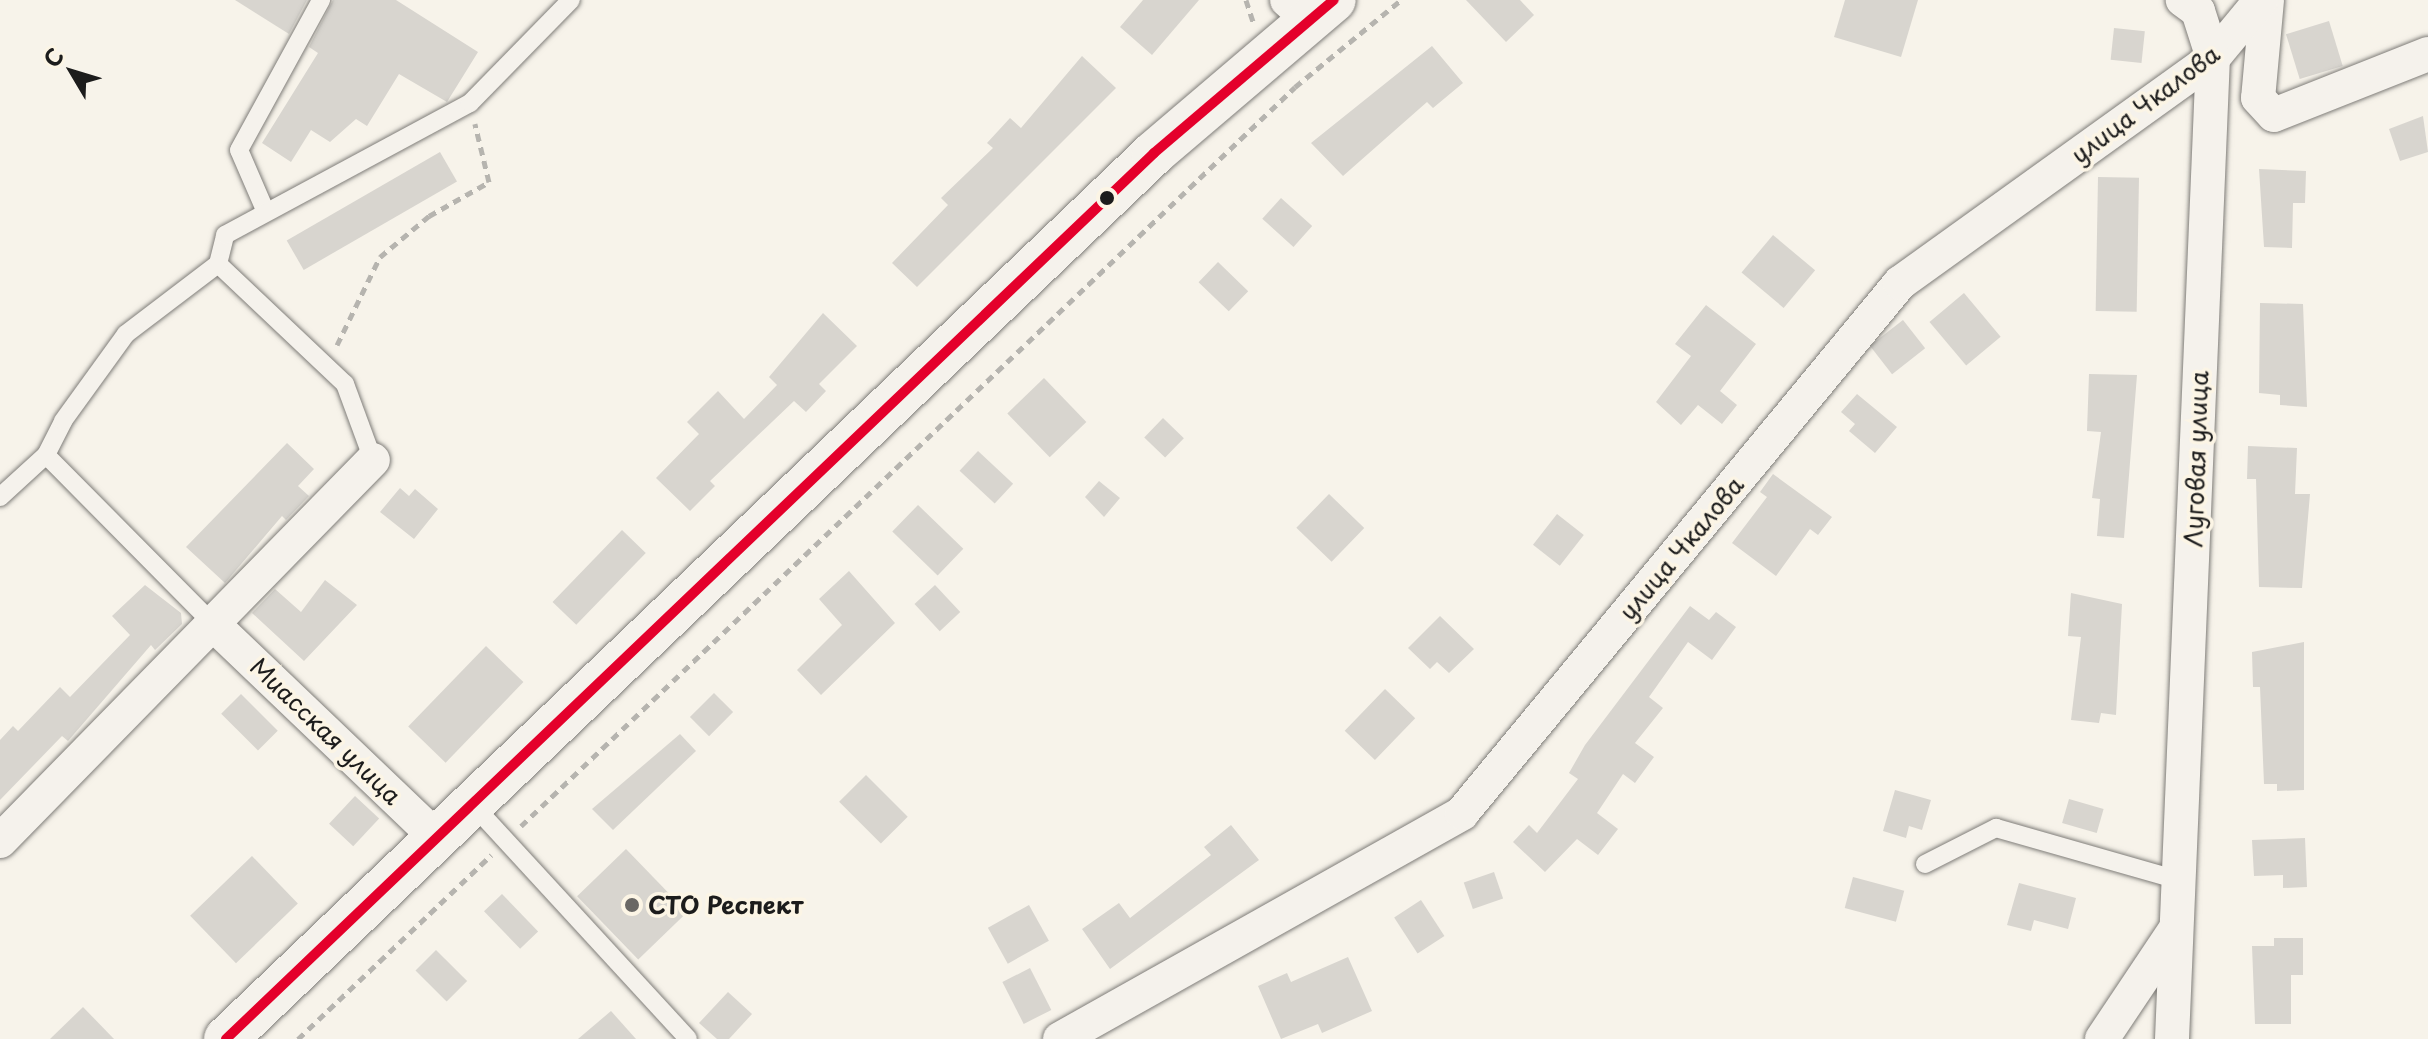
<!DOCTYPE html>
<meta charset="utf-8">
<style>
body{margin:0}
#map{position:relative;width:2428px;height:1039px;overflow:hidden;background:#f7f3ea;font-family:"Playpen Sans",sans-serif}
div>[style]{position:absolute}
[style*='--x']{left:calc(var(--x)*1px);top:calc(var(--y)*1px);width:calc(var(--w)*1px);rotate:calc(var(--a)*1deg)}
.building>*{inset:0;background:#d8d5cf;transform-origin:0 0}
.path>*{height:5px;margin-top:-2.5px;transform-origin:0;background:repeating-linear-gradient(90deg,#b6b4af 0 8px,transparent 0 14px)}
.roads{filter:drop-shadow(0 0 2px #7f7d79) drop-shadow(0 0 2px #7f7d79)}
.service>*{height:18px;margin:-9px;padding:0 9px;transform-origin:9px;border-radius:9px;background:#f5f2ec}
.minor>*{height:34px;margin:-17px;padding:0 17px;transform-origin:17px;border-radius:17px;background:#f5f2ec}
.secondary>*{height:44px;margin:-22px;padding:0 22px;transform-origin:22px;border-radius:22px;background:#f5f2ec}
.bus-1>*{height:10px;margin:-5px;padding:0 5px;transform-origin:5px;border-radius:5px;background:#e4002b}
.dots>*{width:22px;height:22px;translate:-50% -50%;box-sizing:border-box;border:4px solid #fcf5e5;border-radius:50%}
span{translate:-50% -50%;white-space:nowrap;text-align:center;line-height:1.15;-webkit-text-stroke:7px #fcf5e5;paint-order:stroke}
.street-label{font-size:24px;color:#1c1c1c}
.poi-label{font-size:24px;color:#1c1c1c;font-weight:700}
.left{translate:0 -50%;text-align:left}
.north{position:absolute;left:32px;top:32px;width:80px;height:80px;-webkit-text-stroke:6px #fcf5e5;paint-order:stroke;rotate:308deg;font-size:22px;font-weight:700;line-height:32px;text-align:center;color:#1c1c1c}
.north::after{content:'';display:block;margin:auto;width:28px;height:36px;background:#1c1c1c;clip-path:polygon(50% 0,100% 100%,50% 72%,0 100%)}
</style>
<div id="map">
<div class="building">
<i style="clip-path:polygon(235px 0,307px 0,289px 34px)"></i>
<i style="clip-path:polygon(333px 0,396px 0,478px 52px,447px 102px,399px 74px,367px 126px,356px 119px,330px 142px,311px 130px,291px 162px,262px 143px,318px 53px,309px 47px)"></i>
<i style="clip-path:polygon(1143px 0,1199px 0,1152px 55px,1120px 27px)"></i>
<i style="clip-path:polygon(1466px 0,1520px 0,1534px 15px,1506px 42px)"></i>
<i style="clip-path:polygon(1845px 0,1918px 0,1901px 57px,1834px 37px)"></i>
<i style="left:2329px;top:21px;width:47px;height:45px;rotate:73deg"></i>
<i style="left:2114px;top:28px;width:31px;height:32px;rotate:6deg"></i>
<i style="clip-path:polygon(1432px 46px,1463px 83px,1433px 108px,1427px 102px,1343px 176px,1311px 143px)"></i>
<i style="clip-path:polygon(1082px 56px,1116px 88px,917px 287px,892px 263px,948px 205px,941px 198px,993px 148px,987px 143px,1010px 118px,1021px 128px)"></i>
<i style="clip-path:polygon(2423px 116px,2428px 152px,2400px 161px,2389px 129px)"></i>
<i style="left:440px;top:152px;width:34px;height:177px;rotate:60deg"></i>
<i style="clip-path:polygon(2259px 169px,2306px 171px,2305px 203px,2293px 203px,2292px 248px,2264px 247px)"></i>
<i style="left:2098px;top:177px;width:41px;height:134px;rotate:1deg"></i>
<i style="left:1281px;top:198px;width:42px;height:28px;rotate:42deg"></i>
<i style="left:1773px;top:235px;width:55px;height:49px;rotate:40deg"></i>
<i style="left:1218px;top:262px;width:42px;height:28px;rotate:44deg"></i>
<i style="left:1964px;top:293px;width:57px;height:45px;rotate:50deg"></i>
<i style="clip-path:polygon(2260px 303px,2303px 304px,2307px 407px,2280px 405px,2280px 395px,2259px 393px)"></i>
<i style="clip-path:polygon(1706px 305px,1756px 344px,1720px 391px,1737px 405px,1722px 424px,1698px 405px,1681px 425px,1656px 402px,1691px 356px,1675px 344px)"></i>
<i style="clip-path:polygon(823px 313px,857px 346px,819px 384px,826px 391px,806px 412px,794px 401px,710px 481px,715px 486px,690px 511px,656px 478px,699px 434px,687px 422px,718px 391px,744px 419px,777px 385px,769px 377px)"></i>
<i style="left:1903px;top:320px;width:36px;height:42px;rotate:52deg"></i>
<i style="clip-path:polygon(2089px 374px,2137px 375px,2124px 538px,2097px 536px,2100px 499px,2092px 498px,2101px 432px,2087px 431px)"></i>
<i style="left:1044px;top:378px;width:61px;height:51px;rotate:46deg"></i>
<i style="clip-path:polygon(1857px 394px,1897px 427px,1875px 453px,1849px 431px,1855px 424px,1841px 412px)"></i>
<i style="left:1163px;top:418px;width:29px;height:27px;rotate:44deg"></i>
<i style="clip-path:polygon(287px 443px,314px 469px,298px 486px,309px 496px,286px 520px,282px 516px,225px 583px,186px 547px)"></i>
<i style="clip-path:polygon(2248px 446px,2297px 448px,2295px 494px,2310px 494px,2302px 588px,2259px 587px,2256px 479px,2247px 479px)"></i>
<i style="left:978px;top:451px;width:48px;height:27px;rotate:43deg"></i>
<i style="clip-path:polygon(1773px 474px,1832px 517px,1818px 535px,1810px 529px,1776px 576px,1732px 543px,1767px 497px,1760px 492px)"></i>
<i style="clip-path:polygon(1099px 481px,1120px 498px,1104px 517px,1085px 497px)"></i>
<i style="clip-path:polygon(400px 488px,409px 496px,415px 489px,438px 509px,414px 539px,380px 512px)"></i>
<i style="left:1329px;top:494px;width:49px;height:47px;rotate:44deg"></i>
<i style="left:918px;top:505px;width:63px;height:37px;rotate:44deg"></i>
<i style="left:1557px;top:514px;width:34px;height:39px;rotate:38deg"></i>
<i style="left:622px;top:530px;width:33px;height:100px;rotate:44deg"></i>
<i style="clip-path:polygon(849px 571px,895px 623px,821px 695px,797px 670px,842px 625px,819px 599px)"></i>
<i style="clip-path:polygon(325px 580px,357px 605px,304px 661px,252px 613px,275px 589px,301px 612px)"></i>
<i style="clip-path:polygon(145px 585px,181px 613px,182px 624px,155px 650px,151px 645px,68px 741px,62px 736px,0 800px,0 740px,13px 726px,18px 731px,60px 687px,70px 697px,130px 635px,112px 616px)"></i>
<i style="left:935px;top:585px;width:37px;height:28px;rotate:47deg"></i>
<i style="clip-path:polygon(2071px 593px,2122px 604px,2116px 715px,2101px 713px,2099px 723px,2071px 720px,2081px 637px,2068px 636px)"></i>
<i style="clip-path:polygon(1690px 606px,1709px 620px,1716px 612px,1736px 627px,1712px 660px,1688px 642px,1649px 697px,1663px 708px,1635px 743px,1654px 757px,1635px 783px,1623px 774px,1597px 813px,1618px 829px,1598px 855px,1577px 839px,1545px 872px,1513px 842px,1529px 825px,1537px 833px,1578px 779px,1569px 773px,1585px 745px)"></i>
<i style="clip-path:polygon(1440px 616px,1474px 649px,1449px 673px,1437px 662px,1430px 669px,1408px 648px)"></i>
<i style="clip-path:polygon(2304px 642px,2304px 790px,2277px 791px,2277px 784px,2264px 784px,2260px 687px,2253px 687px,2252px 652px)"></i>
<i style="left:486px;top:646px;width:52px;height:112px;rotate:44deg"></i>
<i style="left:1385px;top:689px;width:42px;height:58px;rotate:44deg"></i>
<i style="left:714px;top:693px;width:27px;height:34px;rotate:45deg"></i>
<i style="left:241px;top:694px;width:52px;height:28px;rotate:45deg"></i>
<i style="clip-path:polygon(680px 734px,696px 751px,613px 830px,592px 809px)"></i>
<i style="left:866px;top:775px;width:59px;height:38px;rotate:45deg"></i>
<i style="clip-path:polygon(1895px 790px,1931px 800px,1922px 830px,1909px 826px,1906px 838px,1883px 831px)"></i>
<i style="left:355px;top:796px;width:33px;height:38px;rotate:43deg"></i>
<i style="left:2069px;top:799px;width:36px;height:25px;rotate:16deg"></i>
<i style="clip-path:polygon(1231px 825px,1259px 860px,1110px 969px,1082px 929px,1119px 903px,1130px 918px,1211px 855px,1204px 847px)"></i>
<i style="clip-path:polygon(2305px 838px,2307px 887px,2283px 888px,2283px 875px,2254px 876px,2252px 840px)"></i>
<i style="left:626px;top:849px;width:88px;height:68px;rotate:46deg"></i>
<i style="left:252px;top:856px;width:66px;height:86px;rotate:46deg"></i>
<i style="left:1494px;top:872px;width:28px;height:32px;rotate:71deg"></i>
<i style="left:1853px;top:877px;width:53px;height:32px;rotate:15deg"></i>
<i style="clip-path:polygon(2019px 883px,2076px 898px,2068px 929px,2034px 920px,2031px 931px,2007px 925px)"></i>
<i style="left:502px;top:894px;width:52px;height:25px;rotate:46deg"></i>
<i style="left:1421px;top:900px;width:43px;height:32px;rotate:57deg"></i>
<i style="left:1029px;top:905px;width:41px;height:47px;rotate:61deg"></i>
<i style="clip-path:polygon(2274px 938px,2303px 938px,2303px 975px,2291px 975px,2291px 1024px,2255px 1024px,2252px 946px,2274px 946px)"></i>
<i style="left:436px;top:950px;width:44px;height:29px;rotate:45deg"></i>
<i style="clip-path:polygon(1348px 957px,1372px 1011px,1322px 1033px,1318px 1024px,1281px 1039px,1258px 986px,1287px 973px,1291px 982px)"></i>
<i style="left:1030px;top:968px;width:47px;height:31px;rotate:63deg"></i>
<i style="clip-path:polygon(728px 992px,752px 1014px,729px 1039px,717px 1039px,699px 1023px)"></i>
<i style="clip-path:polygon(83px 1007px,114px 1039px,50px 1039px)"></i>
<i style="clip-path:polygon(611px 1011px,636px 1039px,578px 1039px)"></i>
</div>
<div class="path">
<i style="--x:1246;--y:0;--w:23;--a:72"></i>
<i style="--x:337;--y:345;--w:98;--a:-64"></i>
<i style="--x:380;--y:257;--w:64;--a:-39.9"></i>
<i style="--x:429;--y:216;--w:69;--a:-29.5"></i>
<i style="--x:489;--y:182;--w:60;--a:-103.6"></i>
<i style="--x:521;--y:826;--w:1070;--a:-43.67"></i>
<i style="--x:1295;--y:87;--w:137;--a:-39.4"></i>
<i style="--x:298;--y:1039;--w:267;--a:-43.6"></i>
</div>
<div class="roads">
<div class="service">
<i style="--x:265;--y:210;--w:65;--a:-113.4"></i>
<i style="--x:239;--y:150;--w:171;--a:-61.3"></i>
<i style="--x:46;--y:455;--w:238;--a:45.3"></i>
<i style="--x:373;--y:460;--w:81;--a:-110.2"></i>
<i style="--x:345;--y:384;--w:175;--a:-136.6"></i>
<i style="--x:218;--y:264;--w:30;--a:-76"></i>
<i style="--x:225;--y:235;--w:278;--a:-28.3"></i>
<i style="--x:470;--y:103;--w:144;--a:-45.6"></i>
<i style="--x:0;--y:497;--w:62;--a:-42.4"></i>
<i style="--x:46;--y:455;--w:38;--a:-63"></i>
<i style="--x:63;--y:421;--w:107;--a:-54.1"></i>
<i style="--x:126;--y:334;--w:116;--a:-37.3"></i>
<i style="--x:474;--y:806;--w:316;--a:47.4"></i>
<i style="--x:1925;--y:864;--w:80;--a:-26.9"></i>
<i style="--x:1996;--y:828;--w:190;--a:15.9"></i>
</div>
<div class="minor">
<i style="--x:1287;--y:0;--w:30;--a:42"></i>
<i style="--x:2267;--y:0;--w:98;--a:95.2"></i>
<i style="--x:2258;--y:98;--w:23;--a:47"></i>
<i style="--x:2274;--y:115;--w:166;--a:-21.6"></i>
<i style="--x:213;--y:624;--w:311;--a:43.7"></i>
<i style="--x:0;--y:841;--w:533;--a:-45.61"></i>
<i style="--x:1060;--y:1039;--w:461;--a:-29.3"></i>
<i style="--x:1462;--y:813;--w:688;--a:-50.43"></i>
<i style="--x:1900;--y:283;--w:385;--a:-35.7"></i>
<i style="--x:2213;--y:58;--w:75;--a:-50.4"></i>
<i style="--x:2102;--y:1039;--w:131;--a:-56.2"></i>
<i style="--x:2172;--y:1039;--w:982;--a:-87.61"></i>
<i style="--x:2213;--y:58;--w:49;--a:-107.7"></i>
<i style="--x:2198;--y:11;--w:19;--a:-144"></i>
</div>
<div class="secondary">
<i style="--x:226;--y:1039;--w:1283;--a:-43.67"></i>
<i style="--x:1154;--y:153;--w:236;--a:-40.4"></i>
</div>
</div>
<div class="bus-1">
<i style="--x:226;--y:1039;--w:1283;--a:-43.67"></i>
<i style="--x:1154;--y:153;--w:236;--a:-40.4"></i>
</div>
<div class="dots">
<i style="left:1107px;top:198px;background:#1c1c1c"></i>
<i style="left:632px;top:905px;background:#696764"></i>
</div>
<div class="street-label">
<span style="left:2145px;top:104px;rotate:-37deg">улица Чкалова</span>
<span style="left:2196px;top:459px;rotate:-88deg">Луговая улица</span>
<span style="left:1681px;top:548px;rotate:-50deg">улица Чкалова</span>
<span style="left:326px;top:731px;rotate:44deg">Миасская улица</span>
</div>
<div class="poi-label">
<span class="left" style="left:648px;top:905px">СТО Респект</span>
</div>
<div class="north">С</div>
</div>
